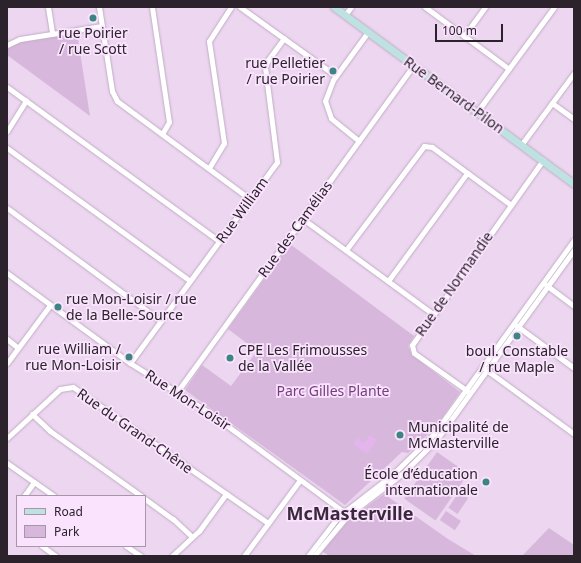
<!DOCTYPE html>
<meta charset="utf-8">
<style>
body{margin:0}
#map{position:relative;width:581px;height:563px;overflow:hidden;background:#ecd6f0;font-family:"Noto Sans",sans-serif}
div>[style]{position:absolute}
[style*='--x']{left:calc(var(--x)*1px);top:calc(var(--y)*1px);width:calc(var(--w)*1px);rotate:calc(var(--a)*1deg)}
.green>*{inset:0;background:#d7b8dc;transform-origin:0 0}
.water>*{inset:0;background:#e4b5ec}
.roads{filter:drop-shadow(0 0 1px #c1acc5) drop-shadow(0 0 1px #c1acc5)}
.street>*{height:5px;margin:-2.5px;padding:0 2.5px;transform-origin:2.5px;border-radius:2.5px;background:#fff}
.secondary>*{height:7px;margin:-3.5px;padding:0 3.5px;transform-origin:3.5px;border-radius:3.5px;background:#bee1e1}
.dots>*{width:11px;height:11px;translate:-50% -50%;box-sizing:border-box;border:2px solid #fae3fd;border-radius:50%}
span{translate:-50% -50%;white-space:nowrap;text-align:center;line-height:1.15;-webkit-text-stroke:3.5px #fae3fd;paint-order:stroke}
.poi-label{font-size:14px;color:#2b222c}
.right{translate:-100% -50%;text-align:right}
.left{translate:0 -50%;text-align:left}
.street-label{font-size:14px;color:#2b222c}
.park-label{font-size:14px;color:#753d7f}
.district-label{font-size:18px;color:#3a293d;font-weight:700}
.frame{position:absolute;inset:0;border:8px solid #2b222c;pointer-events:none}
.legend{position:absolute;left:16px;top:495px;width:130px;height:52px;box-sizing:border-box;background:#fae3fd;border:1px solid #a796a9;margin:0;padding:5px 7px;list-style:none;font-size:12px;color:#2b222c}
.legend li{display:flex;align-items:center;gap:8px;height:20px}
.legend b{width:20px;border:1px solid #a796a9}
.scale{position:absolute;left:435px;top:24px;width:68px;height:18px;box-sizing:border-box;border:2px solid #2b222c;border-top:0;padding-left:5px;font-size:12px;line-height:14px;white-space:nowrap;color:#2b222c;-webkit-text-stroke:3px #fae3fd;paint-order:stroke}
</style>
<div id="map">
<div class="green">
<i style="clip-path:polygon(77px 33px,90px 116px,7px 55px,7px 50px,16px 43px)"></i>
<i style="clip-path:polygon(290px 244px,414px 336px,408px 346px,412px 355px,460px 392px,437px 425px,408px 453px,402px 452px,345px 505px,185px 390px,202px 365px,231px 386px,257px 351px,228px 329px)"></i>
<i style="left:437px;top:452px;width:38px;height:57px;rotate:35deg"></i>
<i style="left:459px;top:492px;width:11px;height:19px;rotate:34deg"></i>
<i style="clip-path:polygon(384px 494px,448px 539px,476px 556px,329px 556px,322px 551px,350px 519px)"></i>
<i style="left:446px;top:511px;width:18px;height:11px;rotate:34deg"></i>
<i style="clip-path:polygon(549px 528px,574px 545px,574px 556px,522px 556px)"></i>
</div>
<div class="water">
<i style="clip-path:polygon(370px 435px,377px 440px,367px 454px,353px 444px,357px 438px,364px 443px)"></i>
</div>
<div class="roads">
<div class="street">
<i style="--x:48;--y:7;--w:26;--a:81"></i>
<i style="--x:99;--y:7;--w:85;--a:81.2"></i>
<i style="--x:112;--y:91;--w:11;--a:63"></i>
<i style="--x:117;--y:101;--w:165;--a:36.4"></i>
<i style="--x:152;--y:7;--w:116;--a:81.6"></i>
<i style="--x:169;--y:122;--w:14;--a:120"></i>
<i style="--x:240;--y:7;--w:118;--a:35.7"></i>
<i style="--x:425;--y:7;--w:104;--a:36.4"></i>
<i style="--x:345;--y:15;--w:10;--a:-53"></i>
<i style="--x:464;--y:36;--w:36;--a:-54"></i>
<i style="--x:7;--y:45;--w:14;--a:-25"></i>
<i style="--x:20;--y:39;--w:83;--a:-9"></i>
<i style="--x:7;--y:87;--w:262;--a:36"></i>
<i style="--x:552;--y:103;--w:27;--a:36"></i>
<i style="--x:477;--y:112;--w:130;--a:-53.7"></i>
<i style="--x:7;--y:131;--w:36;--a:-58"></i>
<i style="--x:359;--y:141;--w:36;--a:-141"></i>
<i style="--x:331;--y:118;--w:18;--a:-109"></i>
<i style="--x:325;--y:101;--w:22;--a:-69"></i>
<i style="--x:333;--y:80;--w:59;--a:-53.9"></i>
<i style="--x:521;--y:145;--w:89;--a:-53.6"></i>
<i style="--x:7;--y:148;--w:226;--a:36"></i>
<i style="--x:209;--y:168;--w:29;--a:-59"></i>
<i style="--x:224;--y:143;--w:103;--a:-98.4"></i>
<i style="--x:209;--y:41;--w:40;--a:-57.1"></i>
<i style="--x:7;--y:208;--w:191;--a:36.3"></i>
<i style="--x:303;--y:219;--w:161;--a:36.2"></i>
<i style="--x:346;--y:250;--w:130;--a:-53.1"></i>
<i style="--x:424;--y:146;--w:8;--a:7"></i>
<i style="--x:432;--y:147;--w:98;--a:36.3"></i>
<i style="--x:7;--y:273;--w:152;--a:36.2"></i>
<i style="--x:130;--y:363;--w:94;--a:32"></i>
<i style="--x:210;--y:413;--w:172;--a:36.5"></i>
<i style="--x:388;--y:281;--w:134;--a:-53.8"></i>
<i style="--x:546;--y:285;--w:35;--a:37"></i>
<i style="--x:517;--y:326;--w:71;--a:36.4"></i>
<i style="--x:7;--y:339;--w:14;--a:39"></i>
<i style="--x:7;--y:363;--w:72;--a:-53.4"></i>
<i style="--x:130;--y:363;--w:249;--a:-53.8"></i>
<i style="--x:277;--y:162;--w:96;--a:-97.2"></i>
<i style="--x:265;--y:67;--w:8;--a:-67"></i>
<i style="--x:268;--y:60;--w:27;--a:-54"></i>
<i style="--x:485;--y:369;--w:110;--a:36.1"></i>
<i style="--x:177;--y:392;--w:402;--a:-54.1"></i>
<i style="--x:469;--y:392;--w:67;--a:-144.7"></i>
<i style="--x:414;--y:353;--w:8;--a:-104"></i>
<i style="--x:412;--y:345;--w:227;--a:-54.7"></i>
<i style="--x:32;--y:414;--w:25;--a:43"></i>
<i style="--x:50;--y:431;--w:112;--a:35.5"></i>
<i style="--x:7;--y:438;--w:72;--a:-42.8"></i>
<i style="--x:60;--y:389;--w:13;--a:-9"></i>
<i style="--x:73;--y:387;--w:238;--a:34.9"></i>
<i style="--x:7;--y:463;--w:57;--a:35.1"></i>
<i style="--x:24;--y:496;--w:17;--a:-54"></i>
<i style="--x:145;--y:499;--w:34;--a:36"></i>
<i style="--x:173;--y:519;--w:26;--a:43"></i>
<i style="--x:42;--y:546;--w:17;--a:36"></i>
<i style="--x:126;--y:546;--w:18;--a:34"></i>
<i style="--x:172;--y:556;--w:37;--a:-43"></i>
<i style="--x:199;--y:531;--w:46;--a:-53.9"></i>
<i style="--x:244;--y:556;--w:94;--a:-53.6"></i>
<i style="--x:308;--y:556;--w:49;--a:-52.4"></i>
<i style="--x:338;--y:517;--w:68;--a:-37.9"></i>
<i style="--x:392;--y:475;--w:59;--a:-44.3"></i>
<i style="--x:434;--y:434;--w:239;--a:-54.2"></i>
<i style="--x:314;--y:556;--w:53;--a:-50.3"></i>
<i style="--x:348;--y:515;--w:69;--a:-37.4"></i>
<i style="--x:403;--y:473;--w:48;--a:-45"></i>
<i style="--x:437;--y:439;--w:233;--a:-54.1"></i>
</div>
<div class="secondary">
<i style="--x:334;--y:7;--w:298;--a:36.4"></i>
</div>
</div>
<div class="dots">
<i style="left:93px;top:18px;background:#3d8583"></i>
<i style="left:333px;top:71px;background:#3d8583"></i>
<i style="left:58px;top:307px;background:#3d8583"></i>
<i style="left:517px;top:336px;background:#3d8583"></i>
<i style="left:129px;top:357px;background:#3d8583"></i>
<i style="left:230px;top:358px;background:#3d8583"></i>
<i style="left:400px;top:435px;background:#3d8583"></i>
<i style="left:486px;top:482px;background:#3d8583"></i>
</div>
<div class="poi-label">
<span style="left:93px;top:41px">rue Poirier<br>/ rue Scott</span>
<span class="right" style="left:325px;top:71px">rue Pelletier<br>/ rue Poirier</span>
<span class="left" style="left:66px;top:307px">rue Mon-Loisir / rue<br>de la Belle-Source</span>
<span class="right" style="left:121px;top:357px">rue William /<br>rue Mon-Loisir</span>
<span class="left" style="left:238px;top:358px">CPE Les Frimousses<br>de la Vallée</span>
<span style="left:517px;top:359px">boul. Constable<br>/ rue Maple</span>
<span class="left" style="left:408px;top:435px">Municipalité de<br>McMasterville</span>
<span class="right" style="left:478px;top:482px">École d’éducation<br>internationale</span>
</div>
<div class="street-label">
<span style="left:454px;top:95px;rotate:36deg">Rue Bernard-Pilon</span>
<span style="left:242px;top:210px;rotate:-54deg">Rue William</span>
<span style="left:295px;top:229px;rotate:-54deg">Rue des Camélias</span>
<span style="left:454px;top:284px;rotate:-55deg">Rue de Normandie</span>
<span style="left:188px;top:400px;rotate:33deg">Rue Mon-Loisir</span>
<span style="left:135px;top:431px;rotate:35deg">Rue du Grand-Chêne</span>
</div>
<div class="park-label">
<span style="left:333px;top:391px">Parc Gilles Plante</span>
</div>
<div class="district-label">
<span style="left:350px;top:513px">McMasterville</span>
</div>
<div class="frame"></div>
<ul class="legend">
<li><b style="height:5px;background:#bee1e1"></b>Road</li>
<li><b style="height:11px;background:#d7b8dc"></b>Park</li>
</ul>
<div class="scale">100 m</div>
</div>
